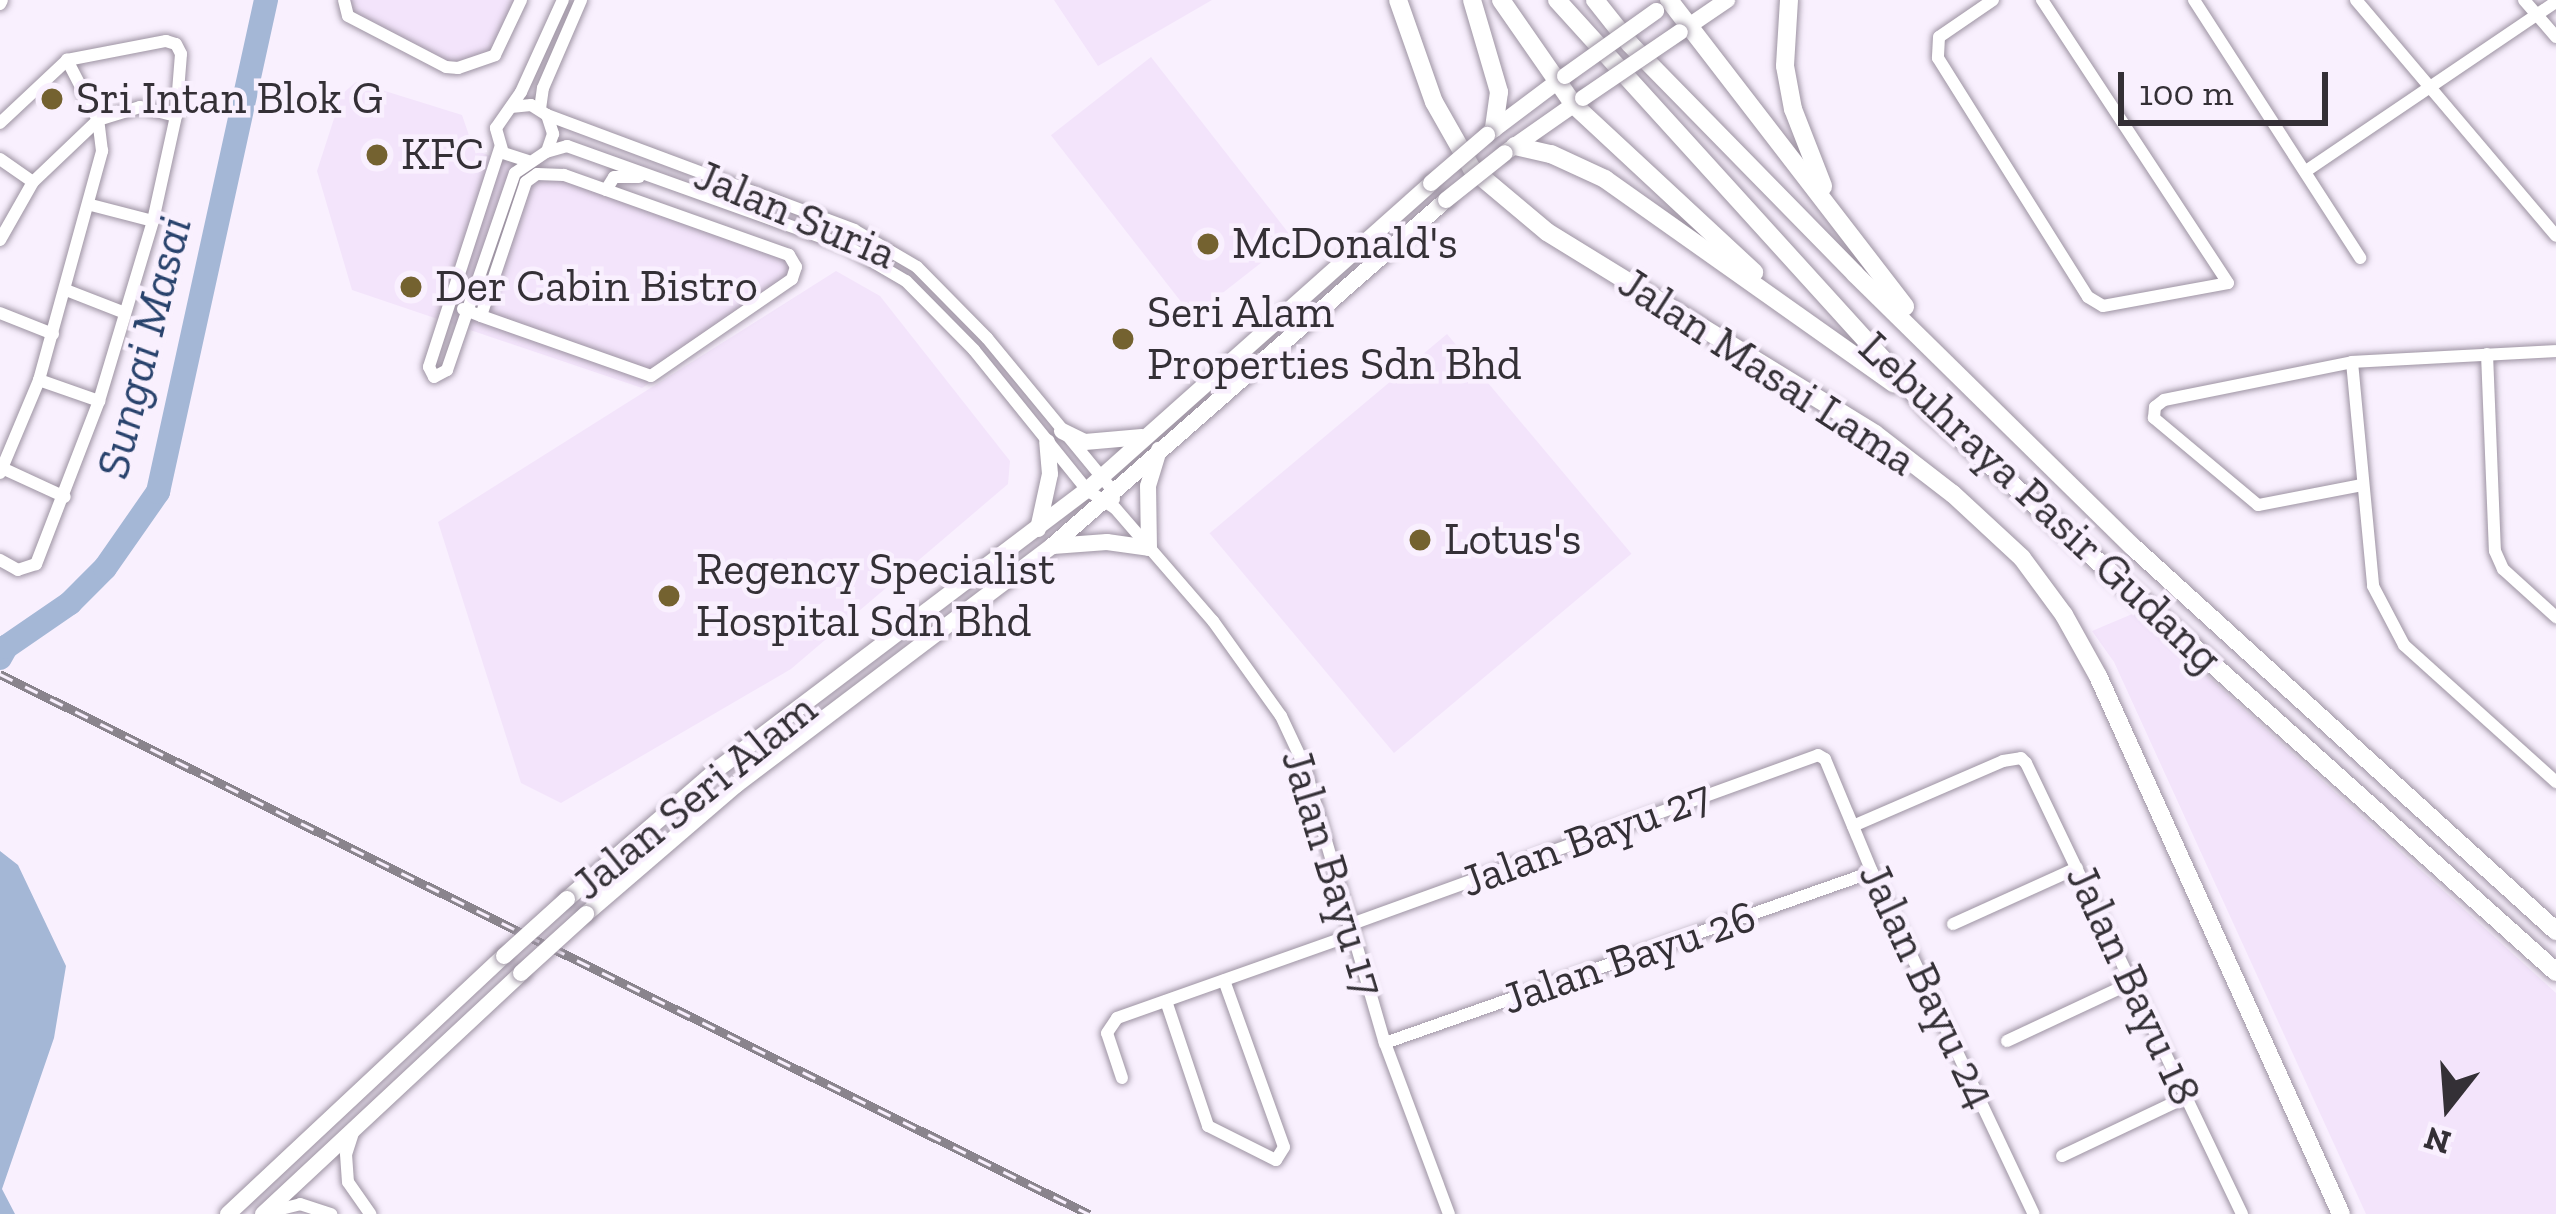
<!DOCTYPE html>
<style>
body{margin:0}
#map{position:relative;width:2556px;height:1214px;overflow:hidden;background:#f9f0fe;font-family:"Zilla Slab",serif}
div>[style]{position:absolute}
[style*='--x']{left:calc(var(--x)*1px);top:calc(var(--y)*1px);width:calc(var(--w)*1px);rotate:calc(var(--a)*1deg)}
.built>*{inset:0;background:#f3e4fb;transform-origin:0 0}
.water>*{inset:0;background:#a4b7d6}
.river>*{height:24px;margin:-12px;padding:0 12px;transform-origin:12px;border-radius:12px;background:#a4b7d6}
.roads{filter:drop-shadow(0 0 3px #9d93a2) drop-shadow(0 0 3px #9d93a2)}
.minor>*{height:12px;margin:-6px;padding:0 6px;transform-origin:6px;border-radius:6px;background:#fff}
.secondary>*{height:16px;margin:-8px;padding:0 8px;transform-origin:8px;border-radius:8px;background:#fff}
.primary>*{height:18px;margin:-9px;padding:0 9px;transform-origin:9px;border-radius:9px;background:#fff}
.trunk>*{height:18px;margin:-9px;padding:0 9px;transform-origin:9px;border-radius:9px;background:#fff}
.rail>*{height:9px;margin-top:-4.5px;transform-origin:0;background:repeating-linear-gradient(90deg,#f9f0fe 0 14px,#8a848d 0 28px);box-sizing:border-box;border-block:3px solid #8a848d}
.bridges{filter:drop-shadow(0 0 3px #9d93a2) drop-shadow(0 0 3px #9d93a2)}
.secondary-bridge>*{height:16px;margin:-8px;padding:0 8px;transform-origin:8px;border-radius:8px;background:#fff}
.dots>*{width:33px;height:33px;translate:-50% -50%;box-sizing:border-box;border:6px solid #f9f0fe;border-radius:50%}
span{translate:-50% -50%;white-space:nowrap;text-align:center;line-height:1.15;-webkit-text-stroke:9px #f9f0fe;paint-order:stroke}
.poi-label{font-size:45px;color:#343036}
.left{translate:0 -50%;text-align:left}
.street-label{font-size:45px;color:#343036}
.water-label{font-size:48px;color:#29436d;font-style:italic}
.north{position:absolute;left:2388px;top:1046px;width:120px;height:120px;-webkit-text-stroke:9px #f9f0fe;paint-order:stroke;rotate:197deg;font-size:33px;font-weight:700;line-height:48px;text-align:center;color:#343036}
.north::after{content:'';display:block;margin:auto;width:42px;height:54px;background:#343036;clip-path:polygon(50% 0,100% 100%,50% 72%,0 100%)}
.scale{position:absolute;left:2118px;top:72px;width:210px;height:54px;box-sizing:border-box;border:6px solid #343036;border-top:0;padding-left:15px;font-size:36px;line-height:42px;white-space:nowrap;color:#343036;-webkit-text-stroke:9px #f9f0fe;paint-order:stroke}
</style>
<div id="map">
<div class="built">
<i style="clip-path:polygon(339px 0,527px 0,500px 58px,457px 73px,343px 20px)"></i>
<i style="clip-path:polygon(1054px 0,1212px 0,1098px 66px)"></i>
<i style="left:1151px;top:57px;width:230px;height:127px;rotate:52deg"></i>
<i style="clip-path:polygon(356px 82px,462px 115px,474px 150px,801px 264px,796px 283px,642px 388px,352px 290px,317px 171px,342px 94px)"></i>
<i style="clip-path:polygon(836px 271px,880px 296px,1010px 461px,1008px 484px,791px 669px,561px 803px,521px 783px,438px 522px)"></i>
<i style="left:1447px;top:334px;width:287px;height:310px;rotate:50deg"></i>
<i style="clip-path:polygon(2137px 612px,2556px 993px,2556px 1214px,2366px 1214px,2114px 662px,2092px 631px)"></i>
</div>
<div class="water">
<i style="clip-path:polygon(0 851px,18px 865px,66px 966px,54px 1038px,2px 1189px,15px 1214px,0 1214px)"></i>
</div>
<div class="river">
<i style="--x:0;--y:658;--w:13;--a:-61"></i>
<i style="--x:6;--y:647;--w:78;--a:-34.5"></i>
<i style="--x:70;--y:603;--w:49;--a:-45"></i>
<i style="--x:105;--y:568;--w:93;--a:-55.1"></i>
<i style="--x:158;--y:492;--w:504;--a:-77.62"></i>
</div>
<div class="roads">
<div class="minor">
<i style="--x:344;--y:0;--w:16;--a:76"></i>
<i style="--x:348;--y:16;--w:110;--a:27.5"></i>
<i style="--x:446;--y:67;--w:12;--a:5"></i>
<i style="--x:458;--y:68;--w:39;--a:-19"></i>
<i style="--x:495;--y:55;--w:61;--a:-64.7"></i>
<i style="--x:1993;--y:0;--w:65;--a:145.6"></i>
<i style="--x:1939;--y:37;--w:21;--a:93"></i>
<i style="--x:1938;--y:58;--w:282;--a:57.9"></i>
<i style="--x:2088;--y:297;--w:17;--a:31"></i>
<i style="--x:2103;--y:306;--w:127;--a:-10.4"></i>
<i style="--x:2228;--y:283;--w:339;--a:-123.3"></i>
<i style="--x:2194;--y:0;--w:307;--a:57.2"></i>
<i style="--x:2356;--y:0;--w:309;--a:49.7"></i>
<i style="--x:2524;--y:0;--w:49;--a:49.1"></i>
<i style="--x:0;--y:4;--w:4;--a:-63"></i>
<i style="--x:511;--y:107;--w:20;--a:-6"></i>
<i style="--x:531;--y:105;--w:19;--a:32"></i>
<i style="--x:547;--y:115;--w:20;--a:72"></i>
<i style="--x:553;--y:134;--w:18;--a:109"></i>
<i style="--x:540;--y:109;--w:21;--a:-82"></i>
<i style="--x:543;--y:88;--w:96;--a:-66.6"></i>
<i style="--x:547;--y:115;--w:328;--a:20.5"></i>
<i style="--x:854;--y:230;--w:73;--a:30.4"></i>
<i style="--x:917;--y:267;--w:100;--a:45.4"></i>
<i style="--x:987;--y:338;--w:198;--a:50.5"></i>
<i style="--x:1113;--y:491;--w:8;--a:83"></i>
<i style="--x:0;--y:123;--w:92;--a:-43.2"></i>
<i style="--x:67;--y:60;--w:101;--a:-10.9"></i>
<i style="--x:166;--y:41;--w:10;--a:17"></i>
<i style="--x:176;--y:44;--w:11;--a:63"></i>
<i style="--x:181;--y:54;--w:62;--a:94.6"></i>
<i style="--x:176;--y:116;--w:107;--a:102.4"></i>
<i style="--x:153;--y:221;--w:188;--a:106.7"></i>
<i style="--x:99;--y:401;--w:175;--a:111.1"></i>
<i style="--x:36;--y:564;--w:19;--a:162"></i>
<i style="--x:18;--y:570;--w:21;--a:-151"></i>
<i style="--x:500;--y:148;--w:230;--a:108"></i>
<i style="--x:429;--y:367;--w:11;--a:63"></i>
<i style="--x:434;--y:377;--w:15;--a:-28"></i>
<i style="--x:447;--y:370;--w:208;--a:-71"></i>
<i style="--x:515;--y:173;--w:37;--a:-34"></i>
<i style="--x:546;--y:152;--w:22;--a:-16"></i>
<i style="--x:567;--y:146;--w:296;--a:19.7"></i>
<i style="--x:846;--y:246;--w:69;--a:30.3"></i>
<i style="--x:906;--y:281;--w:97;--a:45.4"></i>
<i style="--x:974;--y:350;--w:180;--a:51.1"></i>
<i style="--x:1087;--y:490;--w:33;--a:33"></i>
<i style="--x:1115;--y:508;--w:150;--a:49.1"></i>
<i style="--x:1213;--y:621;--w:117;--a:54.4"></i>
<i style="--x:1281;--y:716;--w:54;--a:64.9"></i>
<i style="--x:1304;--y:765;--w:290;--a:73.8"></i>
<i style="--x:1385;--y:1043;--w:183;--a:69.5"></i>
<i style="--x:0;--y:159;--w:40;--a:34.9"></i>
<i style="--x:528;--y:161;--w:26;--a:-162"></i>
<i style="--x:503;--y:153;--w:26;--a:-106"></i>
<i style="--x:496;--y:128;--w:44;--a:-55.2"></i>
<i style="--x:521;--y:92;--w:101;--a:-65.5"></i>
<i style="--x:2306;--y:171;--w:302;--a:-34.1"></i>
<i style="--x:606;--y:190;--w:15;--a:-58"></i>
<i style="--x:614;--y:177;--w:25;--a:0"></i>
<i style="--x:91;--y:205;--w:64;--a:14.5"></i>
<i style="--x:0;--y:240;--w:67;--a:-60.4"></i>
<i style="--x:33;--y:182;--w:90;--a:-43.6"></i>
<i style="--x:98;--y:120;--w:44;--a:-17.2"></i>
<i style="--x:140;--y:107;--w:37;--a:14"></i>
<i style="--x:66;--y:290;--w:63;--a:21.3"></i>
<i style="--x:463;--y:309;--w:19;--a:21"></i>
<i style="--x:481;--y:316;--w:180;--a:19.4"></i>
<i style="--x:651;--y:376;--w:171;--a:-34.5"></i>
<i style="--x:792;--y:279;--w:13;--a:-72"></i>
<i style="--x:796;--y:267;--w:14;--a:-120"></i>
<i style="--x:789;--y:255;--w:239;--a:-160.4"></i>
<i style="--x:564;--y:175;--w:27;--a:-178"></i>
<i style="--x:537;--y:174;--w:14;--a:144"></i>
<i style="--x:526;--y:182;--w:141;--a:108.6"></i>
<i style="--x:0;--y:313;--w:57;--a:21.6"></i>
<i style="--x:2487;--y:354;--w:197;--a:87.7"></i>
<i style="--x:2495;--y:551;--w:20;--a:66"></i>
<i style="--x:2503;--y:569;--w:72;--a:42.2"></i>
<i style="--x:2352;--y:362;--w:225;--a:84.6"></i>
<i style="--x:2373;--y:586;--w:67;--a:62.3"></i>
<i style="--x:2404;--y:645;--w:205;--a:42"></i>
<i style="--x:39;--y:380;--w:64;--a:19.3"></i>
<i style="--x:2;--y:468;--w:69;--a:24.7"></i>
<i style="--x:0;--y:473;--w:101;--a:-67.2"></i>
<i style="--x:39;--y:380;--w:238;--a:-74.6"></i>
<i style="--x:102;--y:151;--w:31;--a:-97"></i>
<i style="--x:98;--y:120;--w:68;--a:-117.3"></i>
<i style="--x:2362;--y:485;--w:106;--a:169.1"></i>
<i style="--x:2258;--y:505;--w:136;--a:-140.1"></i>
<i style="--x:2154;--y:418;--w:11;--a:-85"></i>
<i style="--x:2155;--y:407;--w:11;--a:-38"></i>
<i style="--x:2164;--y:400;--w:192;--a:-11.4"></i>
<i style="--x:2352;--y:362;--w:204;--a:-3.1"></i>
<i style="--x:1853;--y:826;--w:163;--a:-23.4"></i>
<i style="--x:2003;--y:761;--w:18;--a:-9"></i>
<i style="--x:2021;--y:758;--w:7;--a:45"></i>
<i style="--x:2026;--y:763;--w:500;--a:64.41"></i>
<i style="--x:1953;--y:924;--w:136;--a:-24.3"></i>
<i style="--x:1349;--y:925;--w:499;--a:-19.9"></i>
<i style="--x:1818;--y:755;--w:8;--a:30"></i>
<i style="--x:1825;--y:759;--w:122;--a:67.4"></i>
<i style="--x:1872;--y:872;--w:378;--a:64.7"></i>
<i style="--x:1166;--y:1001;--w:132;--a:71.4"></i>
<i style="--x:1208;--y:1126;--w:76;--a:26.6"></i>
<i style="--x:1276;--y:1160;--w:15;--a:-58"></i>
<i style="--x:1284;--y:1147;--w:177;--a:-109.8"></i>
<i style="--x:2007;--y:1041;--w:139;--a:-25.1"></i>
<i style="--x:1385;--y:1043;--w:516;--a:-19.35"></i>
<i style="--x:1122;--y:1078;--w:47;--a:-108.4"></i>
<i style="--x:1107;--y:1033;--w:18;--a:-56"></i>
<i style="--x:1117;--y:1018;--w:249;--a:-19.5"></i>
<i style="--x:353;--y:1133;--w:22;--a:108"></i>
<i style="--x:346;--y:1154;--w:28;--a:86"></i>
<i style="--x:348;--y:1182;--w:39;--a:55"></i>
<i style="--x:2062;--y:1156;--w:137;--a:-25.4"></i>
<i style="--x:269;--y:1212;--w:32;--a:-14"></i>
<i style="--x:300;--y:1204;--w:33;--a:18"></i>
</div>
<div class="secondary">
<i style="--x:1680;--y:32;--w:57;--a:-34.2"></i>
<i style="--x:1489;--y:133;--w:95;--a:-36.9"></i>
<i style="--x:1506;--y:152;--w:94;--a:-35"></i>
<i style="--x:1062;--y:431;--w:25;--a:26"></i>
<i style="--x:1085;--y:442;--w:57;--a:-5"></i>
<i style="--x:1038;--y:529;--w:56;--a:-77.7"></i>
<i style="--x:1050;--y:474;--w:32;--a:-95"></i>
<i style="--x:1053;--y:546;--w:54;--a:-4.2"></i>
<i style="--x:1107;--y:542;--w:42;--a:8.1"></i>
<i style="--x:1149;--y:548;--w:62;--a:-90.9"></i>
<i style="--x:1148;--y:486;--w:38;--a:-73"></i>
<i style="--x:567;--y:899;--w:201;--a:-40.8"></i>
<i style="--x:719;--y:768;--w:461;--a:-37.1"></i>
<i style="--x:1087;--y:490;--w:461;--a:-41.7"></i>
<i style="--x:586;--y:914;--w:198;--a:-40.7"></i>
<i style="--x:736;--y:785;--w:396;--a:-37.1"></i>
<i style="--x:1052;--y:546;--w:524;--a:-41.29"></i>
<i style="--x:228;--y:1214;--w:378;--a:-43.1"></i>
<i style="--x:263;--y:1214;--w:353;--a:-43"></i>
</div>
<div class="primary">
<i style="--x:1398;--y:0;--w:108;--a:70.6"></i>
<i style="--x:1434;--y:102;--w:77;--a:60.4"></i>
<i style="--x:1472;--y:169;--w:98;--a:40"></i>
<i style="--x:1547;--y:232;--w:385;--a:31.6"></i>
<i style="--x:1875;--y:434;--w:98;--a:37.6"></i>
<i style="--x:1953;--y:494;--w:94;--a:42.8"></i>
<i style="--x:2022;--y:558;--w:71;--a:53.6"></i>
<i style="--x:2064;--y:615;--w:70;--a:60.9"></i>
<i style="--x:2098;--y:676;--w:590;--a:65.69"></i>
</div>
<div class="trunk">
<i style="--x:1472;--y:0;--w:96;--a:73.6"></i>
<i style="--x:1499;--y:92;--w:37;--a:98"></i>
<i style="--x:1501;--y:0;--w:128;--a:55.2"></i>
<i style="--x:1574;--y:105;--w:246;--a:42.9"></i>
<i style="--x:1557;--y:0;--w:554;--a:47.78"></i>
<i style="--x:1929;--y:410;--w:842;--a:41.87"></i>
<i style="--x:1595;--y:0;--w:56;--a:51.5"></i>
<i style="--x:1630;--y:44;--w:322;--a:45.6"></i>
<i style="--x:1855;--y:274;--w:388;--a:44.5"></i>
<i style="--x:2132;--y:546;--w:573;--a:42.24"></i>
<i style="--x:1669;--y:0;--w:387;--a:52.4"></i>
<i style="--x:1789;--y:0;--w:66;--a:93.5"></i>
<i style="--x:1785;--y:66;--w:44;--a:79.5"></i>
<i style="--x:1793;--y:109;--w:83;--a:68.7"></i>
<i style="--x:1515;--y:146;--w:37;--a:13"></i>
<i style="--x:1551;--y:154;--w:60;--a:24.8"></i>
<i style="--x:1605;--y:179;--w:354;--a:35.3"></i>
</div>
</div>
<div class="rail">
<i style="--x:0;--y:674;--w:1216;--a:26.38"></i>
</div>
<div class="bridges">
<div class="secondary-bridge">
<i style="--x:1565;--y:76;--w:112;--a:-35.5"></i>
<i style="--x:1583;--y:98;--w:117;--a:-34.2"></i>
<i style="--x:1431;--y:183;--w:74;--a:-40.6"></i>
<i style="--x:1446;--y:200;--w:75;--a:-38.5"></i>
<i style="--x:504;--y:956;--w:85;--a:-42.1"></i>
<i style="--x:521;--y:973;--w:88;--a:-42.2"></i>
</div>
</div>
<div class="dots">
<i style="left:52px;top:99px;background:#746230"></i>
<i style="left:377px;top:155px;background:#746230"></i>
<i style="left:1208px;top:244px;background:#746230"></i>
<i style="left:411px;top:287px;background:#746230"></i>
<i style="left:1123px;top:339px;background:#746230"></i>
<i style="left:1420px;top:540px;background:#746230"></i>
<i style="left:669px;top:596px;background:#746230"></i>
</div>
<div class="poi-label">
<span class="left" style="left:76px;top:99px">Sri Intan Blok G</span>
<span class="left" style="left:401px;top:155px">KFC</span>
<span class="left" style="left:1232px;top:244px">McDonald's</span>
<span class="left" style="left:435px;top:287px">Der Cabin Bistro</span>
<span class="left" style="left:1147px;top:339px">Seri Alam<br>Properties Sdn Bhd</span>
<span class="left" style="left:1444px;top:540px">Lotus's</span>
<span class="left" style="left:696px;top:596px">Regency Specialist<br>Hospital Sdn Bhd</span>
</div>
<div class="street-label">
<span style="left:795px;top:215px;rotate:23deg">Jalan Suria</span>
<span style="left:1767px;top:372px;rotate:33deg">Jalan Masai Lama</span>
<span style="left:2040px;top:503px;rotate:43deg">Lebuhraya Pasir Gudang</span>
<span style="left:695px;top:797px;rotate:-39deg">Jalan Seri Alam</span>
<span style="left:1586px;top:839px;rotate:-20deg">Jalan Bayu 27</span>
<span style="left:1332px;top:873px;rotate:73deg">Jalan Bayu 17</span>
<span style="left:1629px;top:958px;rotate:-19deg">Jalan Bayu 26</span>
<span style="left:2133px;top:985px;rotate:65deg">Jalan Bayu 18</span>
<span style="left:1927px;top:986px;rotate:65deg">Jalan Bayu 24</span>
</div>
<div class="water-label">
<span style="left:143px;top:347px;rotate:-76deg">Sungai Masai</span>
</div>
<div class="north">N</div>
<div class="scale">100 m</div>
</div>
